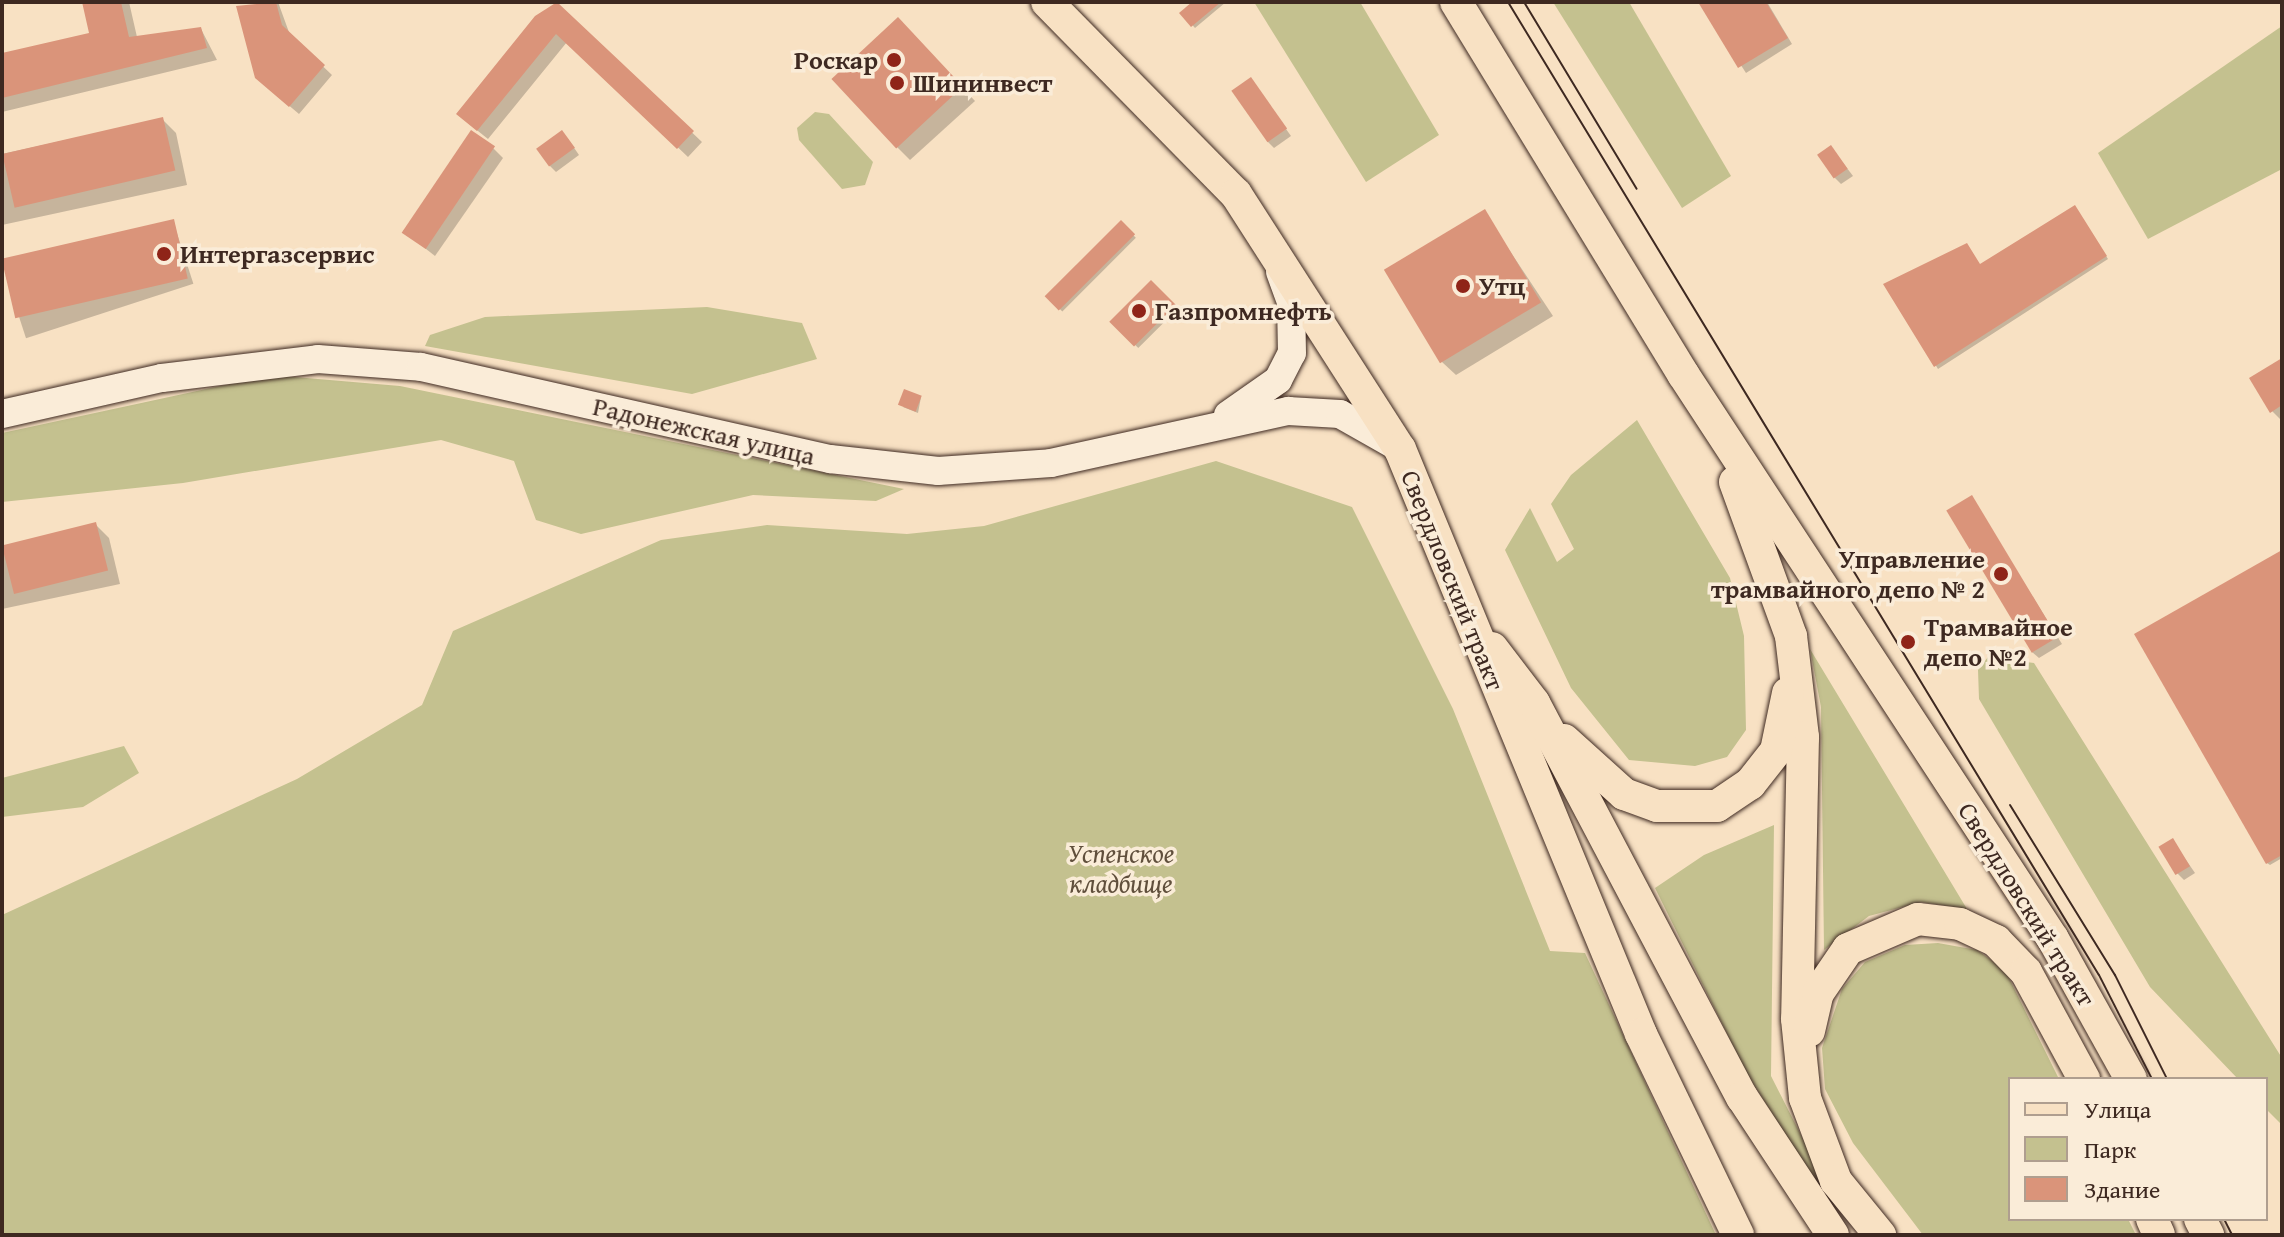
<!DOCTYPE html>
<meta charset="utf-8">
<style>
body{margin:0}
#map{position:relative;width:2284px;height:1237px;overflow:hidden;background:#f8e1c3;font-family:"Gentium Book Plus",serif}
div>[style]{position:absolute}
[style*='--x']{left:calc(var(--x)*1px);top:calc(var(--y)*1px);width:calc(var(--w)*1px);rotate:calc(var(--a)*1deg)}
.green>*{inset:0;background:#c4c18f}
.shadow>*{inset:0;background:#0003;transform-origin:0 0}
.building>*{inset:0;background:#da947a;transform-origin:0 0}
.roads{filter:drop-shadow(0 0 2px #3e2921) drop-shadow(0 0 2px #3e2921)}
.secondary>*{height:28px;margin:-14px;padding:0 14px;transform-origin:14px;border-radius:14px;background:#faecd8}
.primary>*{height:32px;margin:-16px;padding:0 16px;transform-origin:16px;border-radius:16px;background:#f8e1c3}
.tram>*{height:2px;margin:-1px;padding:0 1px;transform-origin:1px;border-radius:1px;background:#3e2921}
.dots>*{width:22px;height:22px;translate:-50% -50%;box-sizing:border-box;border:4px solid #faecd8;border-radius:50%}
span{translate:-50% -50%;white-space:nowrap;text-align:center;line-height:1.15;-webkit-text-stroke:7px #faecd8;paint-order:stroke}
.poi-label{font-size:26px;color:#3e2921;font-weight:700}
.right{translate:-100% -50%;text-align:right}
.left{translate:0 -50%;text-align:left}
.street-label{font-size:26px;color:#3e2921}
.park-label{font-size:26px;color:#604f3c;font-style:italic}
.frame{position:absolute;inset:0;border:4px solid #3e2921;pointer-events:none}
.legend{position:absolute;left:2008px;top:1077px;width:260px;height:144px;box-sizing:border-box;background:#faecd8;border:2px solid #af9e8f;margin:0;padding:10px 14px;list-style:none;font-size:24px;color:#3e2921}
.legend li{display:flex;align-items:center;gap:16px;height:40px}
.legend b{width:40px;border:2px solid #af9e8f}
</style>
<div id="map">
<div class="green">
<i style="clip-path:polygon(1254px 2px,1360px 2px,1439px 135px,1366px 182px)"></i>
<i style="clip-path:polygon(1553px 2px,1629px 2px,1731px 176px,1682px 208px)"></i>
<i style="clip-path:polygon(2282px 26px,2282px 169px,2148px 239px,2098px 153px)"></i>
<i style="clip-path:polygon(815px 112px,829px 114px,873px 162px,865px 185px,842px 189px,799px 140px,797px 128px)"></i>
<i style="clip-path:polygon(707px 307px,802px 323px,817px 359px,692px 394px,425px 346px,430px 335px,485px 317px)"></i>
<i style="clip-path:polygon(271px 375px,400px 386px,904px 489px,876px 501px,753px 495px,581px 534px,536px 520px,514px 461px,441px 440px,183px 483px,2px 502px,2px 433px)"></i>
<i style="clip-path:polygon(1637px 420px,1730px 578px,1744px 636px,1746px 730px,1727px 757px,1695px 766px,1629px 760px,1571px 688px,1505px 550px,1530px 508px,1557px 562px,1574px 549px,1551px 504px,1571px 475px)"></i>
<i style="clip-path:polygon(1216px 461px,1352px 507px,1453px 709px,1550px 951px,1585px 953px,1716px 1235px,2px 1235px,2px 915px,297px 779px,422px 705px,453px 631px,661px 540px,767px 525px,907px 534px,984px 526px)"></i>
<i style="clip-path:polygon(1810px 649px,1967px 909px,1921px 902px,1869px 916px,1824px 950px,1821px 707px)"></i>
<i style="clip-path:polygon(1988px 657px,2034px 663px,2282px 1058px,2282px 1125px,2266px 1109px,2266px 1079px,2238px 1079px,2150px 987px,1979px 699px,1978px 670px)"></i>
<i style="clip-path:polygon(124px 746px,139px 773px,83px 807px,2px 817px,2px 778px)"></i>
<i style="clip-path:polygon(1774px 825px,1771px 1076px,1827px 1186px,1826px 1198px,1747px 1074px,1655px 888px,1704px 855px)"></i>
<i style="clip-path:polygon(1938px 943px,1977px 950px,2005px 970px,2059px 1079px,2010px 1079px,2010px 1219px,2128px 1219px,2136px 1235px,1923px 1235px,1853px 1143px,1825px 1089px,1822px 1048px,1842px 989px,1865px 962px,1905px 945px)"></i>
</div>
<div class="shadow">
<i style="clip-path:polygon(84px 2px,129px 2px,137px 37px,201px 29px,217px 60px,2px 112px,2px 55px,92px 34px)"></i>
<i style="clip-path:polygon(278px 2px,290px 35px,332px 75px,299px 114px,266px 86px,239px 8px)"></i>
<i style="clip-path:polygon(1195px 2px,1226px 2px,1195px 28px,1182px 13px)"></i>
<i style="clip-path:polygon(1700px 2px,1767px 2px,1792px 44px,1746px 73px)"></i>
<i style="clip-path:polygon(556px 3px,702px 142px,688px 157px,567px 42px,488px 139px,468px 123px)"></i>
<i style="clip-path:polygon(912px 33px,975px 101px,910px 160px,897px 147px)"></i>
<i style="clip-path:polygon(1251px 80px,1291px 136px,1274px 148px,1268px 142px)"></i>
<i style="clip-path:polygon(162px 119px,176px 133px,187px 185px,2px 225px,2px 154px)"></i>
<i style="clip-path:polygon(568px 139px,579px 155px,556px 172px,549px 165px)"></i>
<i style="clip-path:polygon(1831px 147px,1853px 176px,1841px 184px,1835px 178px)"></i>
<i style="clip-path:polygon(493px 148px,503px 158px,435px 256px,403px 231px)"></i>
<i style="clip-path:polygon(2077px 210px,2108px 259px,1938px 369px,1886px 285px,1980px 266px)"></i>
<i style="clip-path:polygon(1484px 212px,1553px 316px,1456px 375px,1442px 362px)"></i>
<i style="left:173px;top:221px;width:66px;height:176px;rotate:72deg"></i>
<i style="left:1121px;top:223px;width:21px;height:104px;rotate:45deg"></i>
<i style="left:1151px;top:283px;width:37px;height:55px;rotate:45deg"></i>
<i style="clip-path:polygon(2282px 361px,2282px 421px,2272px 411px)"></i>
<i style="clip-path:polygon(921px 397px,918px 413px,903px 407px)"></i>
<i style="clip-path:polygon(1971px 497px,2062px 644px,2039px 658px,2032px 652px)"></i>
<i style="clip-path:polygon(96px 525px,109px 538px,120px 584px,2px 609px,2px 546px)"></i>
<i style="clip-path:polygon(2282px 553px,2282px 858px,2270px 865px,2267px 863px)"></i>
<i style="clip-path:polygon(2173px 841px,2195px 873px,2184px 880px,2177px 873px)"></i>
</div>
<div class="building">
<i style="clip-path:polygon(82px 2px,121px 2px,129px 37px,201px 27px,207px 48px,2px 98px,2px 53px,89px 33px)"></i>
<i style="clip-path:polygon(276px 2px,282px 25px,325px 65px,289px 107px,255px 78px,236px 6px)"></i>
<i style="clip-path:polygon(557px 2px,694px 131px,677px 149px,556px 34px,477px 131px,456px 114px,535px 16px)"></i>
<i style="clip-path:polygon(1192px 2px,1221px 2px,1191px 27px,1179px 13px)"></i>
<i style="clip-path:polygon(1698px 2px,1766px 2px,1788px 38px,1738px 68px)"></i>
<i style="left:898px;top:17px;width:95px;height:91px;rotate:47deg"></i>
<i style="left:1251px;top:77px;width:63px;height:24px;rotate:55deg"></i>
<i style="left:163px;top:117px;width:55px;height:165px;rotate:77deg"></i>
<i style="left:471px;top:130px;width:29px;height:124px;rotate:34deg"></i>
<i style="left:562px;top:130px;width:22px;height:32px;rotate:54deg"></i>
<i style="left:1831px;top:145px;width:29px;height:17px;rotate:55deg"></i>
<i style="clip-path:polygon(2075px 205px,2107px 256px,1934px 367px,1883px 284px,1967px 243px,1980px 264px)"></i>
<i style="left:1485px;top:209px;width:109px;height:118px;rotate:59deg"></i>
<i style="left:174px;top:219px;width:61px;height:177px;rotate:77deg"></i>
<i style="left:1121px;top:220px;width:20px;height:108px;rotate:45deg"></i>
<i style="left:1151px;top:280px;width:35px;height:59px;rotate:45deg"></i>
<i style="clip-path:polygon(2282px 358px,2282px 405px,2270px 413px,2249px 378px)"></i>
<i style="left:904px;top:389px;width:19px;height:17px;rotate:21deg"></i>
<i style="left:1972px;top:495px;width:166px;height:30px;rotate:59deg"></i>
<i style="left:96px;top:522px;width:50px;height:97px;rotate:76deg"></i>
<i style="clip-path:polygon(2282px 550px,2282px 855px,2266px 864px,2134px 634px)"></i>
<i style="left:2173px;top:838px;width:33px;height:17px;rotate:59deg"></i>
</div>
<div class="roads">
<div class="secondary">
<i style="--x:2;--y:414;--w:164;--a:-12.7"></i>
<i style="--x:162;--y:378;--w:157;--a:-6.9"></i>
<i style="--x:318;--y:359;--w:103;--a:4.4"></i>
<i style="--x:421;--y:367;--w:419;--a:12.7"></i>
<i style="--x:830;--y:459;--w:109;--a:6.3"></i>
<i style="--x:938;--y:471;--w:113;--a:-4"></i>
<i style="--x:1051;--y:463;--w:243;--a:-12.4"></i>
<i style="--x:1288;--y:411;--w:52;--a:3.3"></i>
<i style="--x:1340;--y:414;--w:64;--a:29.7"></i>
<i style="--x:1228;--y:415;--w:61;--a:-35"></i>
<i style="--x:1278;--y:380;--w:30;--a:-63"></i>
<i style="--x:1292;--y:353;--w:51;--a:-91.1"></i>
<i style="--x:1291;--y:302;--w:32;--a:-110"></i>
</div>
<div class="primary">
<i style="--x:1047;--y:2;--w:269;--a:45.5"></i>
<i style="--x:1236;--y:194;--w:303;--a:57.3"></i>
<i style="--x:1400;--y:449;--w:633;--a:67.61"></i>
<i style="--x:1641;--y:1034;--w:223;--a:64.2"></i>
<i style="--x:1456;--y:2;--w:436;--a:58.6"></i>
<i style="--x:1683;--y:374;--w:675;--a:56.78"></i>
<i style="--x:2053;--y:939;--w:160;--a:60.9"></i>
<i style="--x:1735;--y:482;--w:164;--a:70"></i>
<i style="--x:1791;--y:636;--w:102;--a:83.2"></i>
<i style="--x:1803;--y:737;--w:282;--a:91.2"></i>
<i style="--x:1797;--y:1019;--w:79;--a:84.2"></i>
<i style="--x:1805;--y:1098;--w:89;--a:69.5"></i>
<i style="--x:1836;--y:1181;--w:70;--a:50.8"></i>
<i style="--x:1492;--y:648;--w:69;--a:52.6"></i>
<i style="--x:1534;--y:703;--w:446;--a:62.2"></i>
<i style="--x:1742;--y:1097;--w:165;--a:56.6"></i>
<i style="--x:1564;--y:740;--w:81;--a:42"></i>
<i style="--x:1624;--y:794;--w:35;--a:20"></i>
<i style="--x:1657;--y:806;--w:60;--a:0"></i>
<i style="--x:1717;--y:806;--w:40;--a:-34"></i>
<i style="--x:1750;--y:784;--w:42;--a:-51.8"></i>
<i style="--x:1776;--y:751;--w:59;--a:-78.3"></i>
<i style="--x:1809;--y:1031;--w:39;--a:-77"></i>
<i style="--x:1818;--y:993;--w:53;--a:-55.7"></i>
<i style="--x:1848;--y:949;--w:76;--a:-23.2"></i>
<i style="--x:1918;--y:919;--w:42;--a:6.8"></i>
<i style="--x:1960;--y:924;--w:40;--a:25"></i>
<i style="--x:1996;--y:941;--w:43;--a:45.9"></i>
<i style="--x:2026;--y:972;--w:122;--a:61.5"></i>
<i style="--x:2152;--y:1219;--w:17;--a:66"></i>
<i style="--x:2200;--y:1219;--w:18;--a:63"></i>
</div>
</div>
<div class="tram">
<i style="--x:1508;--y:2;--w:1138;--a:58.73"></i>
<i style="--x:2099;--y:975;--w:117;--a:63"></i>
<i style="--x:1524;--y:2;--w:218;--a:58.9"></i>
<i style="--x:2010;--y:805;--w:200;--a:58.3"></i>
<i style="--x:2115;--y:975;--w:116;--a:63.4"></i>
<i style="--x:2224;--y:1219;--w:18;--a:63"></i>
</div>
<div class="dots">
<i style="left:894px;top:60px;background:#8f2418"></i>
<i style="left:897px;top:83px;background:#8f2418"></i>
<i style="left:164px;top:254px;background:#8f2418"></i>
<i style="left:1463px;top:286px;background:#8f2418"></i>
<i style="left:1139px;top:311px;background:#8f2418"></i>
<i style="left:2001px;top:574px;background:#8f2418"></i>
<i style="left:1908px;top:642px;background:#8f2418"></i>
</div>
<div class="poi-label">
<span class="right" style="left:878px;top:60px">Роскар</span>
<span class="left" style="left:913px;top:83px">Шининвест</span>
<span class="left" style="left:180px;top:254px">Интергазсервис</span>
<span class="left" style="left:1479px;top:286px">Утц</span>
<span class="left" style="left:1155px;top:311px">Газпромнефть</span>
<span class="right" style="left:1985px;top:574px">Управление<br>трамвайного депо № 2</span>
<span class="left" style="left:1924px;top:642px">Трамвайное<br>депо №2</span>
</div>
<div class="street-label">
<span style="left:704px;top:431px;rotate:13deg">Радонежская улица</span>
<span style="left:1453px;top:580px;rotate:68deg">Свердловский тракт</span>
<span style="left:2027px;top:904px;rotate:58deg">Свердловский тракт</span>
</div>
<div class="park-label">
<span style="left:1121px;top:868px">Успенское<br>кладбище</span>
</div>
<div class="frame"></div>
<ul class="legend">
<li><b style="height:10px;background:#f8e1c3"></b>Улица</li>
<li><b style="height:22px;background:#c4c18f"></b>Парк</li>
<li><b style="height:22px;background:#da947a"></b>Здание</li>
</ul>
</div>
